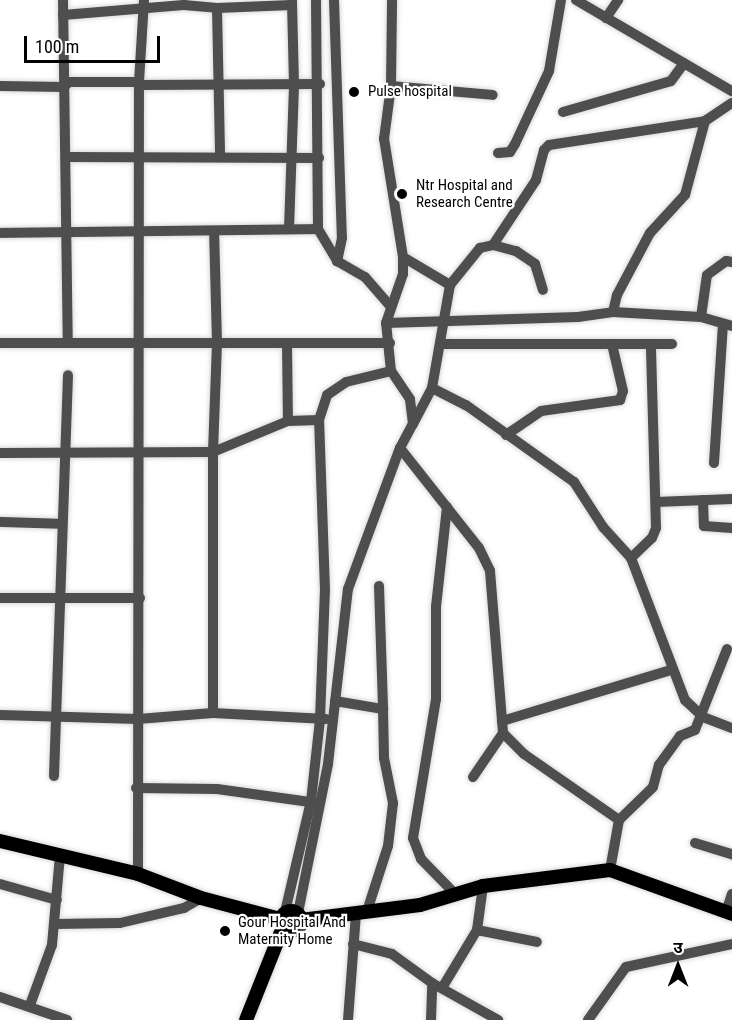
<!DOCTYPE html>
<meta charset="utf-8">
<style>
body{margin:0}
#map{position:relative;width:732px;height:1020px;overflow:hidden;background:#fff;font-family:"Roboto Condensed","Noto Sans Devanagari",sans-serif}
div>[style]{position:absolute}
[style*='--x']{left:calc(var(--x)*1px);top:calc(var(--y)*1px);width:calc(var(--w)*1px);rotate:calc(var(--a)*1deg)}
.roads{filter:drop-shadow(0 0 2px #dbdbdb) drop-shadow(0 0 2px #dbdbdb)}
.minor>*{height:10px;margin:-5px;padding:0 5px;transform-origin:5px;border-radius:5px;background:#4e4e4e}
.major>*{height:14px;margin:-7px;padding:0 7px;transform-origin:7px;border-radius:7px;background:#000}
.major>.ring{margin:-7px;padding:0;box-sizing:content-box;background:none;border:14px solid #000;border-radius:50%}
.dots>*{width:16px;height:16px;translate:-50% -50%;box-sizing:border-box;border:3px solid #fff;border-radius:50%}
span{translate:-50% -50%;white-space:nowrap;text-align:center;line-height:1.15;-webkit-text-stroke:4.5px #fff;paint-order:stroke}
.poi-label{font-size:15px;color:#000}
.left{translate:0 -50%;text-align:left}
.north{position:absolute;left:648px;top:936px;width:60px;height:60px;-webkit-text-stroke:4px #fff;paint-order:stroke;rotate:0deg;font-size:16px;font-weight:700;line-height:24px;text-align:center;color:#000}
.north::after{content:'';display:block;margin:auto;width:21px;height:27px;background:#000;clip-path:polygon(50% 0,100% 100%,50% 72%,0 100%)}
.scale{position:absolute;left:24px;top:36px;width:136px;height:27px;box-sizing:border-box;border:3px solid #000;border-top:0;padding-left:8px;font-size:18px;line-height:21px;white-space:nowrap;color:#000;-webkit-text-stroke:4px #fff;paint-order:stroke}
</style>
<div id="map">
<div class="roads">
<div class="minor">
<i style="--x:63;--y:0;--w:341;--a:89.2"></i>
<i style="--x:316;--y:0;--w:229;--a:89.5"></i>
<i style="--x:318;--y:229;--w:37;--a:59"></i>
<i style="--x:337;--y:261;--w:32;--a:30"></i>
<i style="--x:365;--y:277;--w:38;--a:49"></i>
<i style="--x:334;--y:0;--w:238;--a:88.1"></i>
<i style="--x:342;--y:238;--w:24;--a:102"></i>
<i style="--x:576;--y:0;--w:181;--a:30.3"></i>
<i style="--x:217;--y:8;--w:148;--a:88.8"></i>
<i style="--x:63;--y:15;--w:121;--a:-4.7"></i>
<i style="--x:184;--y:5;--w:33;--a:5"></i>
<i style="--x:217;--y:8;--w:75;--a:-2.3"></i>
<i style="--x:606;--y:18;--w:22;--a:-56"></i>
<i style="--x:139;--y:85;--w:181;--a:-0.3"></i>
<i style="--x:0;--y:86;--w:64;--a:0.9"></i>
<i style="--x:64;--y:87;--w:7;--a:-45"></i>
<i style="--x:69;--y:82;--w:70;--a:0"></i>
<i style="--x:391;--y:86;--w:102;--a:5"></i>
<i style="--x:563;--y:112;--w:112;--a:-16"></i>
<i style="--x:671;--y:81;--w:22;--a:-54"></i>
<i style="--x:498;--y:153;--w:12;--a:-5"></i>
<i style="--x:510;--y:152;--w:9;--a:-58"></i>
<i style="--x:515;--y:144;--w:81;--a:-65"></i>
<i style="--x:549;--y:71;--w:72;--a:-80.4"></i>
<i style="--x:66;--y:157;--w:253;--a:0.2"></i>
<i style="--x:289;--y:229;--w:145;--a:-88"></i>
<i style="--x:294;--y:84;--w:84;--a:-91.4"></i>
<i style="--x:0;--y:233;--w:318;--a:-0.7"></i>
<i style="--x:493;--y:245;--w:78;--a:-56.5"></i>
<i style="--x:536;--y:180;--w:31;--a:-75"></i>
<i style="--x:544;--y:150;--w:7;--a:-45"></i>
<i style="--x:549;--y:145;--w:158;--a:-8.7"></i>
<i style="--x:705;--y:121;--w:32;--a:-34"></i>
<i style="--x:403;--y:257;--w:55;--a:30.8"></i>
<i style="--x:613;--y:312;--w:17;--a:-77"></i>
<i style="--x:617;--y:295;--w:70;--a:-62"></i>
<i style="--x:650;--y:233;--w:52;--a:-47.4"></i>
<i style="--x:685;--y:195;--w:77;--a:-74.9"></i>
<i style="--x:701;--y:317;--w:42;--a:-81.9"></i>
<i style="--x:707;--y:275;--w:24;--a:-36"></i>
<i style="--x:726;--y:261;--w:6;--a:9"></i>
<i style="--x:386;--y:323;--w:192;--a:-1.8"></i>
<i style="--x:578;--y:317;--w:35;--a:-8"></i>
<i style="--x:613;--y:312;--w:88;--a:3.3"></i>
<i style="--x:701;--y:317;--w:32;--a:16"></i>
<i style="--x:0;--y:343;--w:390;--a:0"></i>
<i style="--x:287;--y:343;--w:78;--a:89.3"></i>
<i style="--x:442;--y:344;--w:230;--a:0"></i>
<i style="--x:432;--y:388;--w:38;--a:27"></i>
<i style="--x:466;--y:405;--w:133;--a:35.5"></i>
<i style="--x:574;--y:482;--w:54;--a:57.2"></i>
<i style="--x:603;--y:527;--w:42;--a:47.9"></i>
<i style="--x:631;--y:558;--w:152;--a:69.2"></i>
<i style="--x:685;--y:700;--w:25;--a:43"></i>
<i style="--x:703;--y:717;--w:31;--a:21"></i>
<i style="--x:413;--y:424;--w:41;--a:-62.2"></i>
<i style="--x:432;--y:388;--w:105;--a:-80.1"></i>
<i style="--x:450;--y:285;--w:48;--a:-51"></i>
<i style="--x:480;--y:248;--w:13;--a:-13"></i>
<i style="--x:493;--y:245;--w:24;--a:15"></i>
<i style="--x:516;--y:251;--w:23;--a:34"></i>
<i style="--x:535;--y:264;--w:27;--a:73"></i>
<i style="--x:506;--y:435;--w:42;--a:-34.4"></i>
<i style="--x:541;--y:411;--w:80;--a:-7.9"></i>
<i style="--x:620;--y:400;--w:9;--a:-72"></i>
<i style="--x:623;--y:391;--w:48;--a:-103.2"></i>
<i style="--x:400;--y:448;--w:127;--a:51.7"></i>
<i style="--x:479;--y:548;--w:25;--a:64"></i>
<i style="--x:490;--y:571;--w:163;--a:85.4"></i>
<i style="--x:503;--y:733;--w:30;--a:45"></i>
<i style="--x:524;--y:754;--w:116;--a:34.8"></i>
<i style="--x:619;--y:820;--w:51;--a:100.2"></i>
<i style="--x:0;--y:453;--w:213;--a:-0.3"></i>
<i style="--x:213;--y:452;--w:81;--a:-22.5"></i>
<i style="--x:288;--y:421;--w:31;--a:-2"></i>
<i style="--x:714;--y:463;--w:139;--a:-86.3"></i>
<i style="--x:703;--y:500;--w:26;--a:88"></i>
<i style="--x:704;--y:526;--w:28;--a:4"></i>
<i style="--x:656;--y:502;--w:76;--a:-2.3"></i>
<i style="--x:447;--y:507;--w:101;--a:96.3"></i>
<i style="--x:436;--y:607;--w:92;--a:90"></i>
<i style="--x:436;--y:699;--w:141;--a:99.4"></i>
<i style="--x:413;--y:838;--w:22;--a:69"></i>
<i style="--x:421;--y:859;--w:50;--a:45.8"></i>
<i style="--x:0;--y:522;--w:62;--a:1.8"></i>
<i style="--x:631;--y:558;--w:29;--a:-44"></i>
<i style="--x:652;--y:538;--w:11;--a:-68"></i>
<i style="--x:656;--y:528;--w:184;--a:-91.6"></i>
<i style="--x:379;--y:586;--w:123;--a:88.1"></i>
<i style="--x:0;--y:598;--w:140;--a:0"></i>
<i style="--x:335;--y:701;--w:49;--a:9.5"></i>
<i style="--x:383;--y:709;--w:49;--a:88.8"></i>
<i style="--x:384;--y:758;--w:46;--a:78.7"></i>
<i style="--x:393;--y:803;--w:43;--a:96.6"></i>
<i style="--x:388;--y:846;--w:68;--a:107.9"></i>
<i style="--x:213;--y:713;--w:261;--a:-90"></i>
<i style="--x:213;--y:452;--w:109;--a:-87.9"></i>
<i style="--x:217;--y:343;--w:111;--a:-91.5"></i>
<i style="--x:0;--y:715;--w:138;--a:1.7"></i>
<i style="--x:138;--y:719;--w:75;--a:-4.6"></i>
<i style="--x:213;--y:713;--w:113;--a:3"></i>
<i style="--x:502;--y:721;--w:177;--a:-16.8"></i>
<i style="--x:54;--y:776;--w:401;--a:-88"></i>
<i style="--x:473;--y:777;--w:53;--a:-55.7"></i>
<i style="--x:136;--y:788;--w:81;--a:0.7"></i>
<i style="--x:217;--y:789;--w:101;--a:8"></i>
<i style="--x:619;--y:820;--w:47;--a:-44.1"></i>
<i style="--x:653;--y:787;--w:23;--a:-75"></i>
<i style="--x:659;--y:765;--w:36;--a:-54"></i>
<i style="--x:680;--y:736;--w:16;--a:-22"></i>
<i style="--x:695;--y:730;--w:87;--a:-68.4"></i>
<i style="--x:695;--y:843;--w:39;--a:17"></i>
<i style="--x:138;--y:874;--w:792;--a:-89.93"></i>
<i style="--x:139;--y:82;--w:82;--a:-86.5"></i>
<i style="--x:0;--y:884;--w:59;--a:15.7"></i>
<i style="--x:285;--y:912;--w:114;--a:-76.8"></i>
<i style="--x:311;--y:801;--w:82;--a:-83.7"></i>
<i style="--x:320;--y:719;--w:129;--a:-87.8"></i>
<i style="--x:325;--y:590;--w:170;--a:-92"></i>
<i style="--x:319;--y:420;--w:26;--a:-72"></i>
<i style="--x:327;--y:395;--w:23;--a:-34"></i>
<i style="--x:346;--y:382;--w:46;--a:-13.7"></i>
<i style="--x:726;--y:912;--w:19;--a:-72"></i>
<i style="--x:298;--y:913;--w:152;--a:-78.6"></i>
<i style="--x:328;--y:764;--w:176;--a:-83.5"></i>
<i style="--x:348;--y:589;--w:150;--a:-69.8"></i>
<i style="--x:400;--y:448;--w:27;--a:-62"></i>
<i style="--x:413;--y:424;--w:25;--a:-97"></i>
<i style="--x:410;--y:399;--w:34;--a:-124"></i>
<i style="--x:391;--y:371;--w:48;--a:-95.9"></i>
<i style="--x:386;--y:323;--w:52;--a:-70.9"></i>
<i style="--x:403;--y:274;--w:17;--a:-90"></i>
<i style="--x:403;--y:257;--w:120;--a:-99.1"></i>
<i style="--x:384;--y:139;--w:53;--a:-82.5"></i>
<i style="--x:391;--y:86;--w:86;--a:-89.3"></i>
<i style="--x:55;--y:924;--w:65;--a:-0.9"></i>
<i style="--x:120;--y:923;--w:66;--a:-13.2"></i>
<i style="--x:184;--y:908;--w:20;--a:-30"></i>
<i style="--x:477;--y:930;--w:61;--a:11.3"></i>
<i style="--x:353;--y:944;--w:40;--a:14.4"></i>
<i style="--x:392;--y:954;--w:49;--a:35.9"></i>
<i style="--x:432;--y:983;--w:76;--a:29.3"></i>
<i style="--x:442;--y:988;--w:68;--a:-58.9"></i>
<i style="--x:477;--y:930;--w:44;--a:-82.2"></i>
<i style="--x:0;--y:997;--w:71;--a:18.9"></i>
<i style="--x:30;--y:1005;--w:64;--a:-69.9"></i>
<i style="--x:52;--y:945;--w:89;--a:-84.9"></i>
<i style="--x:348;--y:1020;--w:107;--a:-85.7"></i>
<i style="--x:431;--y:1020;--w:37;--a:-88"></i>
<i style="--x:588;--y:1020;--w:65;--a:-54.4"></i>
<i style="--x:626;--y:967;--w:108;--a:-12.2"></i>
</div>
<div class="major">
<i style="--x:0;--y:841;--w:142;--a:13.4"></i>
<i style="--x:138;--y:874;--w:67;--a:20.9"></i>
<i style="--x:201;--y:898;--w:82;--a:14.9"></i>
<i class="ring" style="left:281px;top:911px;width:6px;height:6px"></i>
<i style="--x:301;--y:920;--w:120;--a:-7.2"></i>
<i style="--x:420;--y:905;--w:66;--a:-16.8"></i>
<i style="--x:483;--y:886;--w:128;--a:-7.2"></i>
<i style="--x:610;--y:870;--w:130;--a:19.8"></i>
<i style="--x:246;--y:1020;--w:100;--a:-68.3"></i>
</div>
</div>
<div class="dots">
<i style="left:354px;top:92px;background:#000"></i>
<i style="left:402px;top:194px;background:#000"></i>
<i style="left:225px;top:931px;background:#000"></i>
</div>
<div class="poi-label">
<span class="left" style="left:368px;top:92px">Pulse hospital</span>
<span class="left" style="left:416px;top:194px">Ntr Hospital and<br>Research Centre</span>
<span class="left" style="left:238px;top:931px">Gour Hospital And<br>Maternity Home</span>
</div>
<div class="north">उ</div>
<div class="scale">100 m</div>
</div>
